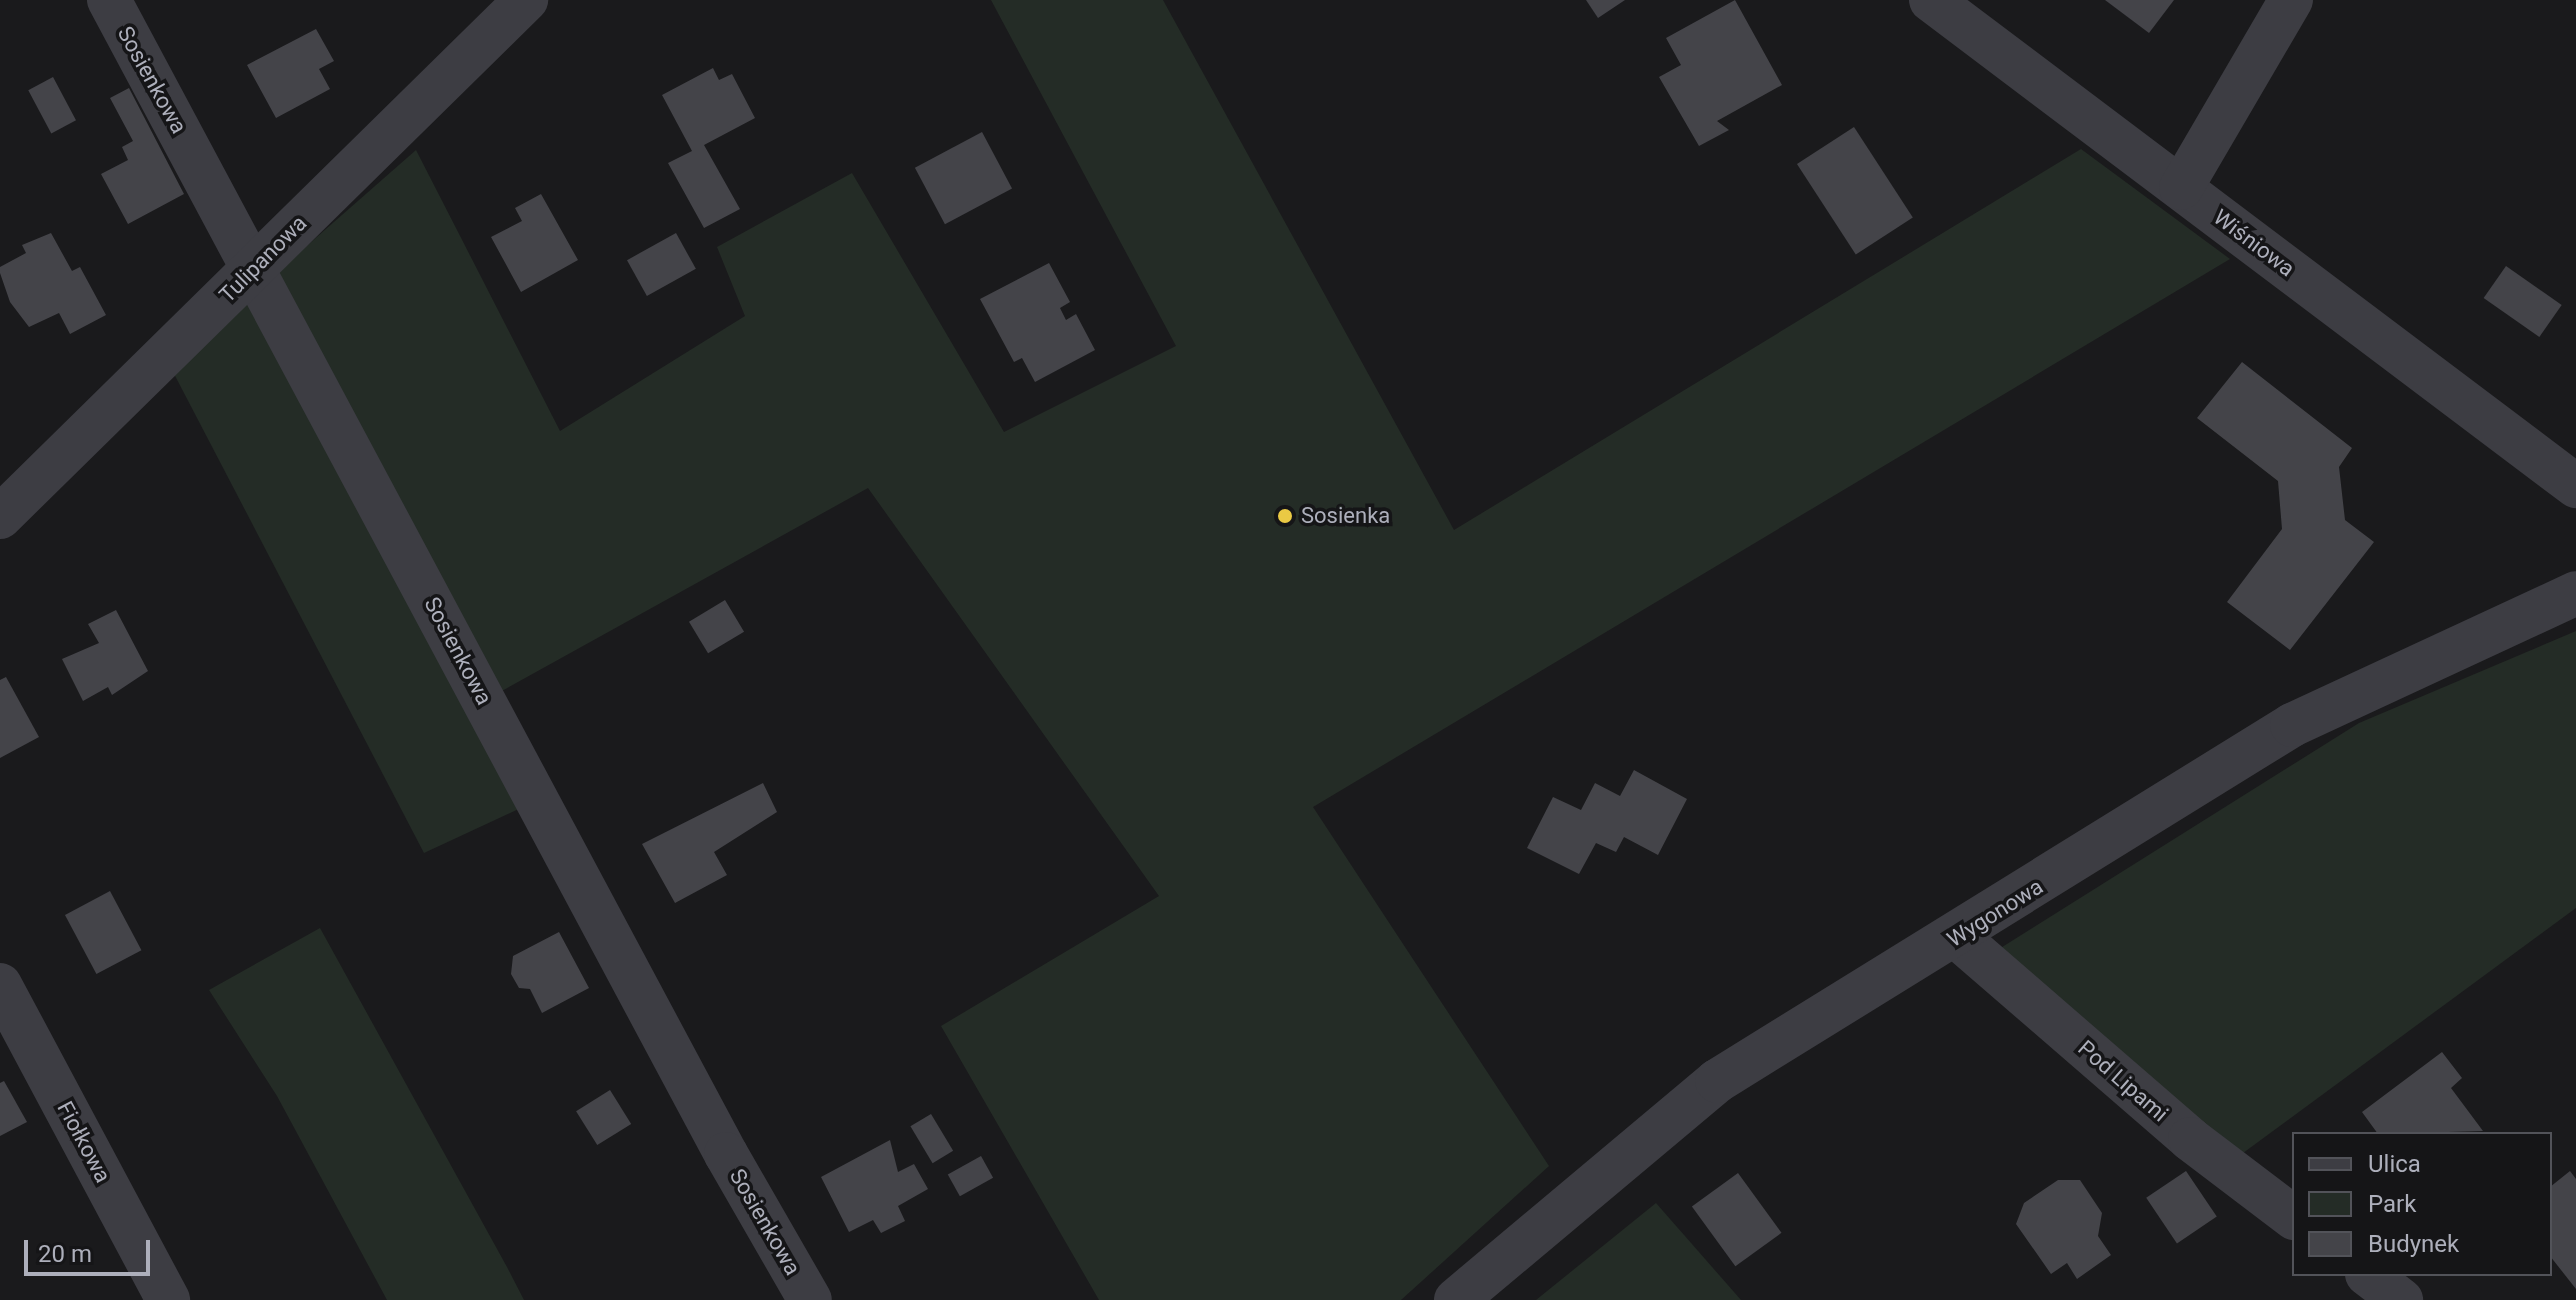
<!DOCTYPE html>
<meta charset="utf-8">
<style>
body{margin:0}
#map{position:relative;width:2576px;height:1300px;overflow:hidden;background:#1a1a1c;font-family:Roboto,sans-serif}
div>[style]{position:absolute}
[style*='--x']{left:calc(var(--x)*1px);top:calc(var(--y)*1px);width:calc(var(--w)*1px);rotate:calc(var(--a)*1deg)}
.green>*{inset:0;background:#242c26}
.building>*{inset:0;background:#444449;transform-origin:0 0}
.minor>*{height:44px;margin:-22px;padding:0 22px;transform-origin:22px;border-radius:22px;background:#3d3d43}
.dots>*{width:22px;height:22px;translate:-50% -50%;box-sizing:border-box;border:4px solid #151517;border-radius:50%}
span{translate:-50% -50%;white-space:nowrap;text-align:center;line-height:1.15;-webkit-text-stroke:7px #151517;paint-order:stroke}
.street-label{font-size:22px;color:#adafbb}
.poi-label{font-size:22px;color:#adafbb}
.left{translate:0 -50%;text-align:left}
.legend{position:absolute;left:2292px;top:1132px;width:260px;height:144px;box-sizing:border-box;background:#151517;border:2px solid #525359;margin:0;padding:10px 14px;list-style:none;font-size:24px;color:#adafbb}
.legend li{display:flex;align-items:center;gap:16px;height:40px}
.legend b{width:40px;border:2px solid #525359}
.scale{position:absolute;left:24px;top:1240px;width:126px;height:36px;box-sizing:border-box;border:4px solid #adafbb;border-top:0;padding-left:10px;font-size:24px;line-height:28px;white-space:nowrap;color:#adafbb;-webkit-text-stroke:6px #151517;paint-order:stroke}
</style>
<div id="map">
<div class="green">
<i style="clip-path:polygon(991px 0,1163px 0,1454px 530px,2081px 149px,2230px 259px,1313px 807px,1549px 1166px,1401px 1300px,1099px 1300px,941px 1026px,1159px 896px,868px 488px,500px 692px,277px 272px,416px 150px,560px 431px,745px 316px,717px 247px,852px 173px,1004px 432px,1176px 346px)"></i>
<i style="clip-path:polygon(256px 301px,525px 806px,424px 853px,172px 370px,243px 304px)"></i>
<i style="clip-path:polygon(2576px 631px,2576px 908px,2239px 1156px,1999px 949px,2359px 723px)"></i>
<i style="clip-path:polygon(320px 928px,507px 1267px,524px 1300px,387px 1300px,277px 1096px,209px 990px)"></i>
<i style="clip-path:polygon(1656px 1203px,1741px 1300px,1536px 1300px)"></i>
</div>
<div class="building">
<i style="clip-path:polygon(1586px 0,1625px 0,1598px 18px)"></i>
<i style="clip-path:polygon(1735px 0,1782px 85px,1717px 121px,1729px 130px,1699px 146px,1659px 77px,1681px 65px,1666px 38px)"></i>
<i style="clip-path:polygon(2105px 0,2174px 0,2149px 33px)"></i>
<i style="clip-path:polygon(316px 29px,334px 61px,319px 69px,330px 89px,276px 118px,247px 65px)"></i>
<i style="clip-path:polygon(713px 68px,719px 80px,732px 74px,755px 118px,704px 145px,740px 209px,704px 228px,668px 163px,692px 151px,662px 95px)"></i>
<i style="left:53px;top:77px;width:49px;height:28px;rotate:62deg"></i>
<i style="clip-path:polygon(129px 88px,184px 194px,128px 224px,101px 174px,128px 160px,122px 147px,133px 141px,110px 98px)"></i>
<i style="left:1854px;top:127px;width:108px;height:68px;rotate:57deg"></i>
<i style="left:982px;top:132px;width:64px;height:76px;rotate:62deg"></i>
<i style="clip-path:polygon(541px 194px,578px 260px,521px 292px,491px 237px,522px 221px,515px 208px)"></i>
<i style="clip-path:polygon(51px 233px,72px 271px,80px 267px,106px 315px,70px 334px,59px 313px,29px 327px,10px 302px,0 273px,0 267px,26px 253px,22px 245px)"></i>
<i style="left:676px;top:233px;width:41px;height:56px;rotate:61deg"></i>
<i style="clip-path:polygon(1049px 263px,1070px 302px,1060px 308px,1066px 320px,1076px 314px,1095px 350px,1035px 382px,1022px 358px,1014px 362px,980px 299px)"></i>
<i style="left:2506px;top:266px;width:68px;height:39px;rotate:35deg"></i>
<i style="clip-path:polygon(2242px 362px,2352px 448px,2339px 467px,2345px 520px,2374px 542px,2290px 650px,2227px 602px,2282px 529px,2278px 481px,2197px 418px)"></i>
<i style="left:725px;top:600px;width:37px;height:42px;rotate:59deg"></i>
<i style="clip-path:polygon(116px 610px,148px 671px,112px 695px,108px 687px,83px 701px,62px 659px,99px 643px,88px 624px)"></i>
<i style="clip-path:polygon(6px 677px,39px 737px,0 758px,0 680px)"></i>
<i style="clip-path:polygon(1634px 770px,1687px 799px,1658px 855px,1624px 837px,1616px 852px,1596px 843px,1579px 874px,1527px 848px,1553px 797px,1581px 810px,1595px 783px,1620px 796px)"></i>
<i style="clip-path:polygon(763px 783px,777px 812px,714px 852px,727px 875px,675px 903px,642px 844px)"></i>
<i style="left:110px;top:891px;width:67px;height:51px;rotate:62deg"></i>
<i style="clip-path:polygon(559px 932px,589px 988px,542px 1013px,530px 989px,519px 988px,511px 974px,513px 956px)"></i>
<i style="clip-path:polygon(2442px 1052px,2462px 1078px,2451px 1088px,2483px 1131px,2378px 1134px,2362px 1112px)"></i>
<i style="clip-path:polygon(4px 1081px,27px 1122px,0 1136px,0 1083px)"></i>
<i style="left:610px;top:1090px;width:40px;height:40px;rotate:58deg"></i>
<i style="left:931px;top:1114px;width:43px;height:24px;rotate:59deg"></i>
<i style="clip-path:polygon(890px 1140px,898px 1172px,914px 1164px,928px 1189px,898px 1206px,905px 1221px,881px 1233px,873px 1220px,849px 1232px,821px 1177px)"></i>
<i style="left:981px;top:1156px;width:25px;height:38px;rotate:61deg"></i>
<i style="left:2186px;top:1171px;width:55px;height:48px;rotate:56deg"></i>
<i style="clip-path:polygon(2570px 1171px,2576px 1179px,2576px 1289px,2550px 1256px,2550px 1187px)"></i>
<i style="left:1738px;top:1173px;width:74px;height:57px;rotate:54deg"></i>
<i style="clip-path:polygon(2058px 1180px,2080px 1180px,2102px 1213px,2098px 1236px,2111px 1255px,2077px 1279px,2067px 1263px,2051px 1274px,2016px 1224px,2024px 1203px)"></i>
</div>
<div class="minor">
<i style="--x:109;--y:0;--w:1309;--a:61.87"></i>
<i style="--x:726;--y:1154;--w:168;--a:60.1"></i>
<i style="--x:1931;--y:0;--w:808;--a:37"></i>
<i style="--x:2181;--y:188;--w:218;--a:-59.7"></i>
<i style="--x:0;--y:517;--w:738;--a:-44.51"></i>
<i style="--x:1957;--y:937;--w:308;--a:40.9"></i>
<i style="--x:2190;--y:1139;--w:131;--a:37.2"></i>
<i style="--x:0;--y:985;--w:357;--a:61.9"></i>
<i style="--x:2367;--y:1274;--w:43;--a:37.4"></i>
<i style="--x:1456;--y:1300;--w:341;--a:-40"></i>
<i style="--x:1717;--y:1081;--w:676;--a:-31.76"></i>
<i style="--x:2292;--y:725;--w:313;--a:-24.9"></i>
</div>
<div class="dots">
<i style="left:1285px;top:516px;background:#eac944"></i>
</div>
<div class="street-label">
<span style="left:152px;top:80px;rotate:61deg">Sosienkowa</span>
<span style="left:2254px;top:243px;rotate:37deg">Wiśniowa</span>
<span style="left:263px;top:259px;rotate:-45deg">Tulipanowa</span>
<span style="left:458px;top:651px;rotate:62deg">Sosienkowa</span>
<span style="left:1995px;top:913px;rotate:-32deg">Wygonowa</span>
<span style="left:2123px;top:1081px;rotate:41deg">Pod Lipami</span>
<span style="left:84px;top:1142px;rotate:62deg">Fiołkowa</span>
<span style="left:765px;top:1222px;rotate:60deg">Sosienkowa</span>
</div>
<div class="poi-label">
<span class="left" style="left:1301px;top:516px">Sosienka</span>
</div>
<ul class="legend">
<li><b style="height:10px;background:#3d3d43"></b>Ulica</li>
<li><b style="height:22px;background:#242c26"></b>Park</li>
<li><b style="height:22px;background:#444449"></b>Budynek</li>
</ul>
<div class="scale">20 m</div>
</div>
